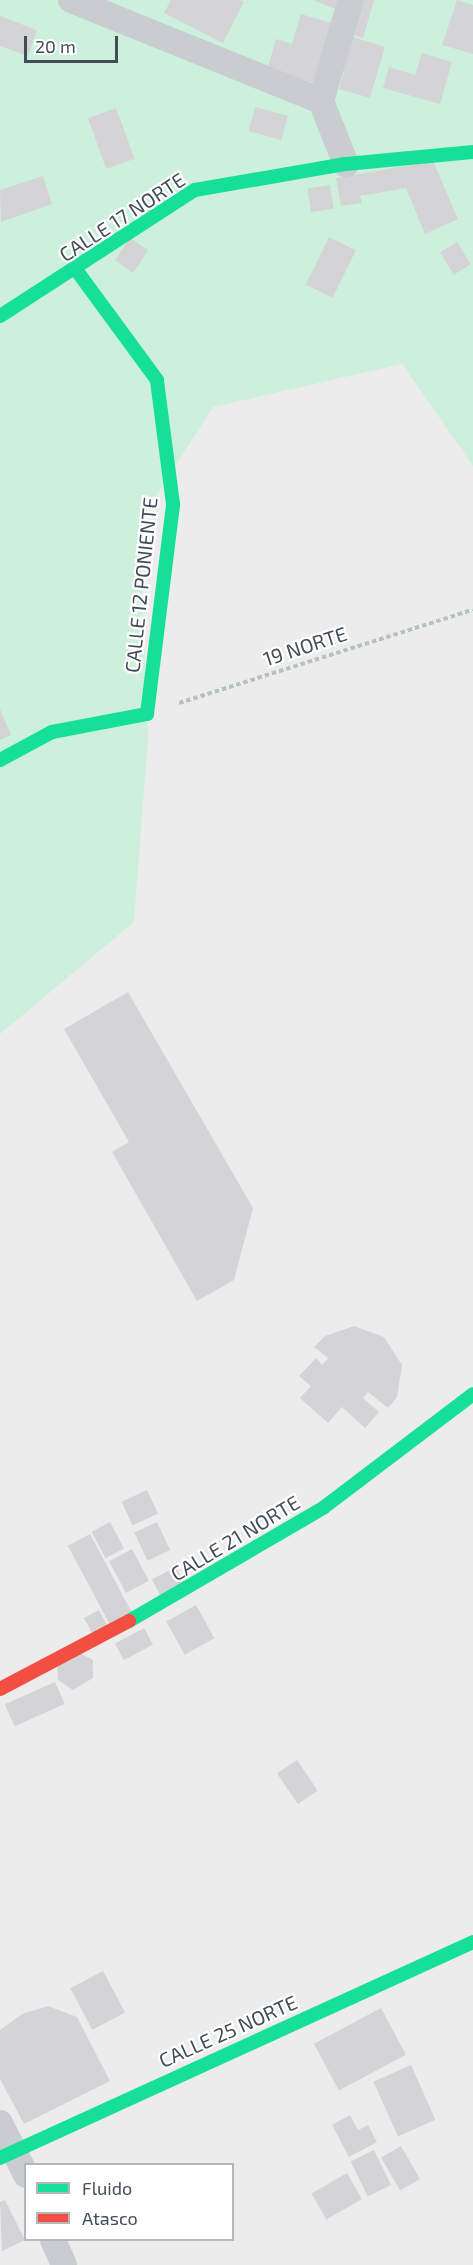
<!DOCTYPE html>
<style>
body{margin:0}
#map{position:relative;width:473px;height:2265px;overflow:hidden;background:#edecec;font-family:"Exo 2",sans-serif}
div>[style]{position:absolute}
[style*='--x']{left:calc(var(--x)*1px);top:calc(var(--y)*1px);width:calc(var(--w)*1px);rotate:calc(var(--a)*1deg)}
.green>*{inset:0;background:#cdf0dc}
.building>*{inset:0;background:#d4d4d7;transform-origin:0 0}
.path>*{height:4px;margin-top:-2px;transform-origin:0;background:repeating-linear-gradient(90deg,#b4c3c0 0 4.5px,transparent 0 7.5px)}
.street>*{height:26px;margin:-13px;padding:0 13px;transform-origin:13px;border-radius:13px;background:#c9cdd1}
.fast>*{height:14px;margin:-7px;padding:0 7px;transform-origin:7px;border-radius:7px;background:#16e098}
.jam>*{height:14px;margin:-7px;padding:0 7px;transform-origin:7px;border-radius:7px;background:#f24e42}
span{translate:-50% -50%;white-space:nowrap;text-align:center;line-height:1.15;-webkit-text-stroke:4.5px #fff;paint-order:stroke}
.street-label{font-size:20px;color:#424d5a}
.legend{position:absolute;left:24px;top:2163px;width:210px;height:78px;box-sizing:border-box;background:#fff;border:2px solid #b3b8bd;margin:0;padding:8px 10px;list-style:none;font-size:18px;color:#424d5a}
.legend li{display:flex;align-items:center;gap:12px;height:30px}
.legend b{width:30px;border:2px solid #b3b8bd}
.scale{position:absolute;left:24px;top:36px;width:94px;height:27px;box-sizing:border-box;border:3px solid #424d5a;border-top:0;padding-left:8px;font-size:18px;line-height:21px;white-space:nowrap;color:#424d5a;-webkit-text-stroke:4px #fff;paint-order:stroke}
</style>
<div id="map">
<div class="green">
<i style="clip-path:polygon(0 0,473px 0,473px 466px,402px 364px,213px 407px,139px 523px,148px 738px,134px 922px,0 1034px)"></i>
</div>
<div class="building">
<i style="clip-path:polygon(171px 0,240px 0,244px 2px,223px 43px,164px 13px)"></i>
<i style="clip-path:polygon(313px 0,343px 0,340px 11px)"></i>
<i style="clip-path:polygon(353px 0,374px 0,363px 38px,343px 32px)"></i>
<i style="clip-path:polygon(457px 0,473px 5px,473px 54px,442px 45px)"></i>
<i style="clip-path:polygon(301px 14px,335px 24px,317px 84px,267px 70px,276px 39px,292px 44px)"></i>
<i style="clip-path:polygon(0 16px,37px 30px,28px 56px,0 46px)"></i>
<i style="clip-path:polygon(343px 34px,385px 47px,370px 98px,339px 89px,344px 71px,334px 67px)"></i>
<i style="clip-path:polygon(422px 53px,452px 62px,440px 104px,383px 88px,389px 67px,415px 75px)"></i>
<i style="left:255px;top:107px;width:34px;height:25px;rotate:15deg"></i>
<i style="left:116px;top:108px;width:54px;height:30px;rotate:70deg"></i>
<i style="clip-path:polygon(433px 161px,458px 219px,425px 234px,406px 188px,360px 196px,362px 203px,341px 206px,336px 178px)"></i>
<i style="clip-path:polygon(43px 176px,52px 204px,1px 222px,0 190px)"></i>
<i style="left:330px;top:185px;width:24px;height:23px;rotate:81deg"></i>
<i style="left:329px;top:237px;width:30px;height:53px;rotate:26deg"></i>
<i style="left:130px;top:238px;width:22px;height:27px;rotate:34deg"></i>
<i style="left:457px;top:242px;width:26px;height:20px;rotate:58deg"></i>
<i style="clip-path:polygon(0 709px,11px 735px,0 740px)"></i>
<i style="clip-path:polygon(128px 992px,253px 1208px,234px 1280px,197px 1301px,112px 1152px,129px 1142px,64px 1029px)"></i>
<i style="clip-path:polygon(354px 1326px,384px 1337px,402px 1365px,397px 1397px,388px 1408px,368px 1392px,363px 1398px,379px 1412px,365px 1428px,342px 1407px,328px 1423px,300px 1398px,311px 1386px,299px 1376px,316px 1358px,322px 1365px,328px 1358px,314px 1347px,325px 1336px)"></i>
<i style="left:147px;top:1490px;width:26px;height:28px;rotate:65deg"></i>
<i style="left:110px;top:1522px;width:30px;height:21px;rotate:62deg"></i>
<i style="left:157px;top:1522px;width:31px;height:25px;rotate:65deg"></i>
<i style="left:90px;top:1534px;width:89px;height:25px;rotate:62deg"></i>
<i style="left:132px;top:1549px;width:36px;height:26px;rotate:62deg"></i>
<i style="left:176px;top:1567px;width:22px;height:27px;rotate:63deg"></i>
<i style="left:196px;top:1605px;width:38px;height:34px;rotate:61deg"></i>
<i style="left:99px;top:1610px;width:19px;height:17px;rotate:62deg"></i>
<i style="left:144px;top:1628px;width:19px;height:33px;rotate:62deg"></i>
<i style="clip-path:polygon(78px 1652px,93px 1660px,93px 1678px,73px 1690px,58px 1680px,57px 1664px)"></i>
<i style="left:55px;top:1682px;width:24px;height:55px;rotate:66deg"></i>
<i style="left:297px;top:1760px;width:37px;height:24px;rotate:56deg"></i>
<i style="left:103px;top:1971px;width:47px;height:37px;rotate:62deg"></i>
<i style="clip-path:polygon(48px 2006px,77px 2017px,110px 2081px,24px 2124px,0 2079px,0 2030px,22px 2014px)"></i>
<i style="left:381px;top:2008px;width:53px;height:76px;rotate:62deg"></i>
<i style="left:411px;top:2065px;width:60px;height:41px;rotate:66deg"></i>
<i style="clip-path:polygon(350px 2115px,358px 2130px,368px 2125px,377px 2142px,349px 2157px,332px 2125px)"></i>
<i style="left:401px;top:2146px;width:38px;height:23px;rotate:60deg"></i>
<i style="left:374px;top:2150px;width:39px;height:26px;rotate:64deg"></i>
<i style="left:347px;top:2173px;width:30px;height:41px;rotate:60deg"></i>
<i style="clip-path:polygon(5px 2200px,25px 2240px,2px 2251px,0 2202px)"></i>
</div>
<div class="path">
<i style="--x:179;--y:703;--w:308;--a:-17.6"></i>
</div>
<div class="street">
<i style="--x:71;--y:0;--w:270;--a:22"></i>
<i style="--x:321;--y:101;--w:68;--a:68.4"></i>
<i style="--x:321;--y:101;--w:105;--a:-73.5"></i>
<i style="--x:0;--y:2123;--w:58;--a:63.4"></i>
<i style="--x:53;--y:2240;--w:27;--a:66"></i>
</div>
<div class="fast">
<i style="--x:0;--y:316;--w:232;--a:-32.9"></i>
<i style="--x:195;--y:190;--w:153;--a:-9.8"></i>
<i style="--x:346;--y:164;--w:128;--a:-5.4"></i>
<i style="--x:0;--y:760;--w:59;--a:-28.3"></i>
<i style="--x:52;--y:732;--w:97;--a:-10.7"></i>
<i style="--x:147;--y:714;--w:212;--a:-82.9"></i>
<i style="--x:173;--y:504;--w:125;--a:-97.4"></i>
<i style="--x:157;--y:380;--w:135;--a:-126.3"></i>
<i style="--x:129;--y:1621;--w:225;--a:-30.2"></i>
<i style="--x:323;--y:1508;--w:188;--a:-37.2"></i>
<i style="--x:0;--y:2158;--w:520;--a:-24.54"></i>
</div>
<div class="jam">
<i style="--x:0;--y:1689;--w:146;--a:-27.8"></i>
</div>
<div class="street-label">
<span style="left:122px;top:217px;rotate:-33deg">CALLE 17 NORTE</span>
<span style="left:141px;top:585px;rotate:-84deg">CALLE 12 PONIENTE</span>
<span style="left:305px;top:646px;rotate:-18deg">19 NORTE</span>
<span style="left:235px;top:1538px;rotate:-31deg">CALLE 21 NORTE</span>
<span style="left:228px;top:2031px;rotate:-24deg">CALLE 25 NORTE</span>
</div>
<ul class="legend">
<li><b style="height:8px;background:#16e098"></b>Fluido</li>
<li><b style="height:8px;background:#f24e42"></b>Atasco</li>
</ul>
<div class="scale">20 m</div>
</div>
